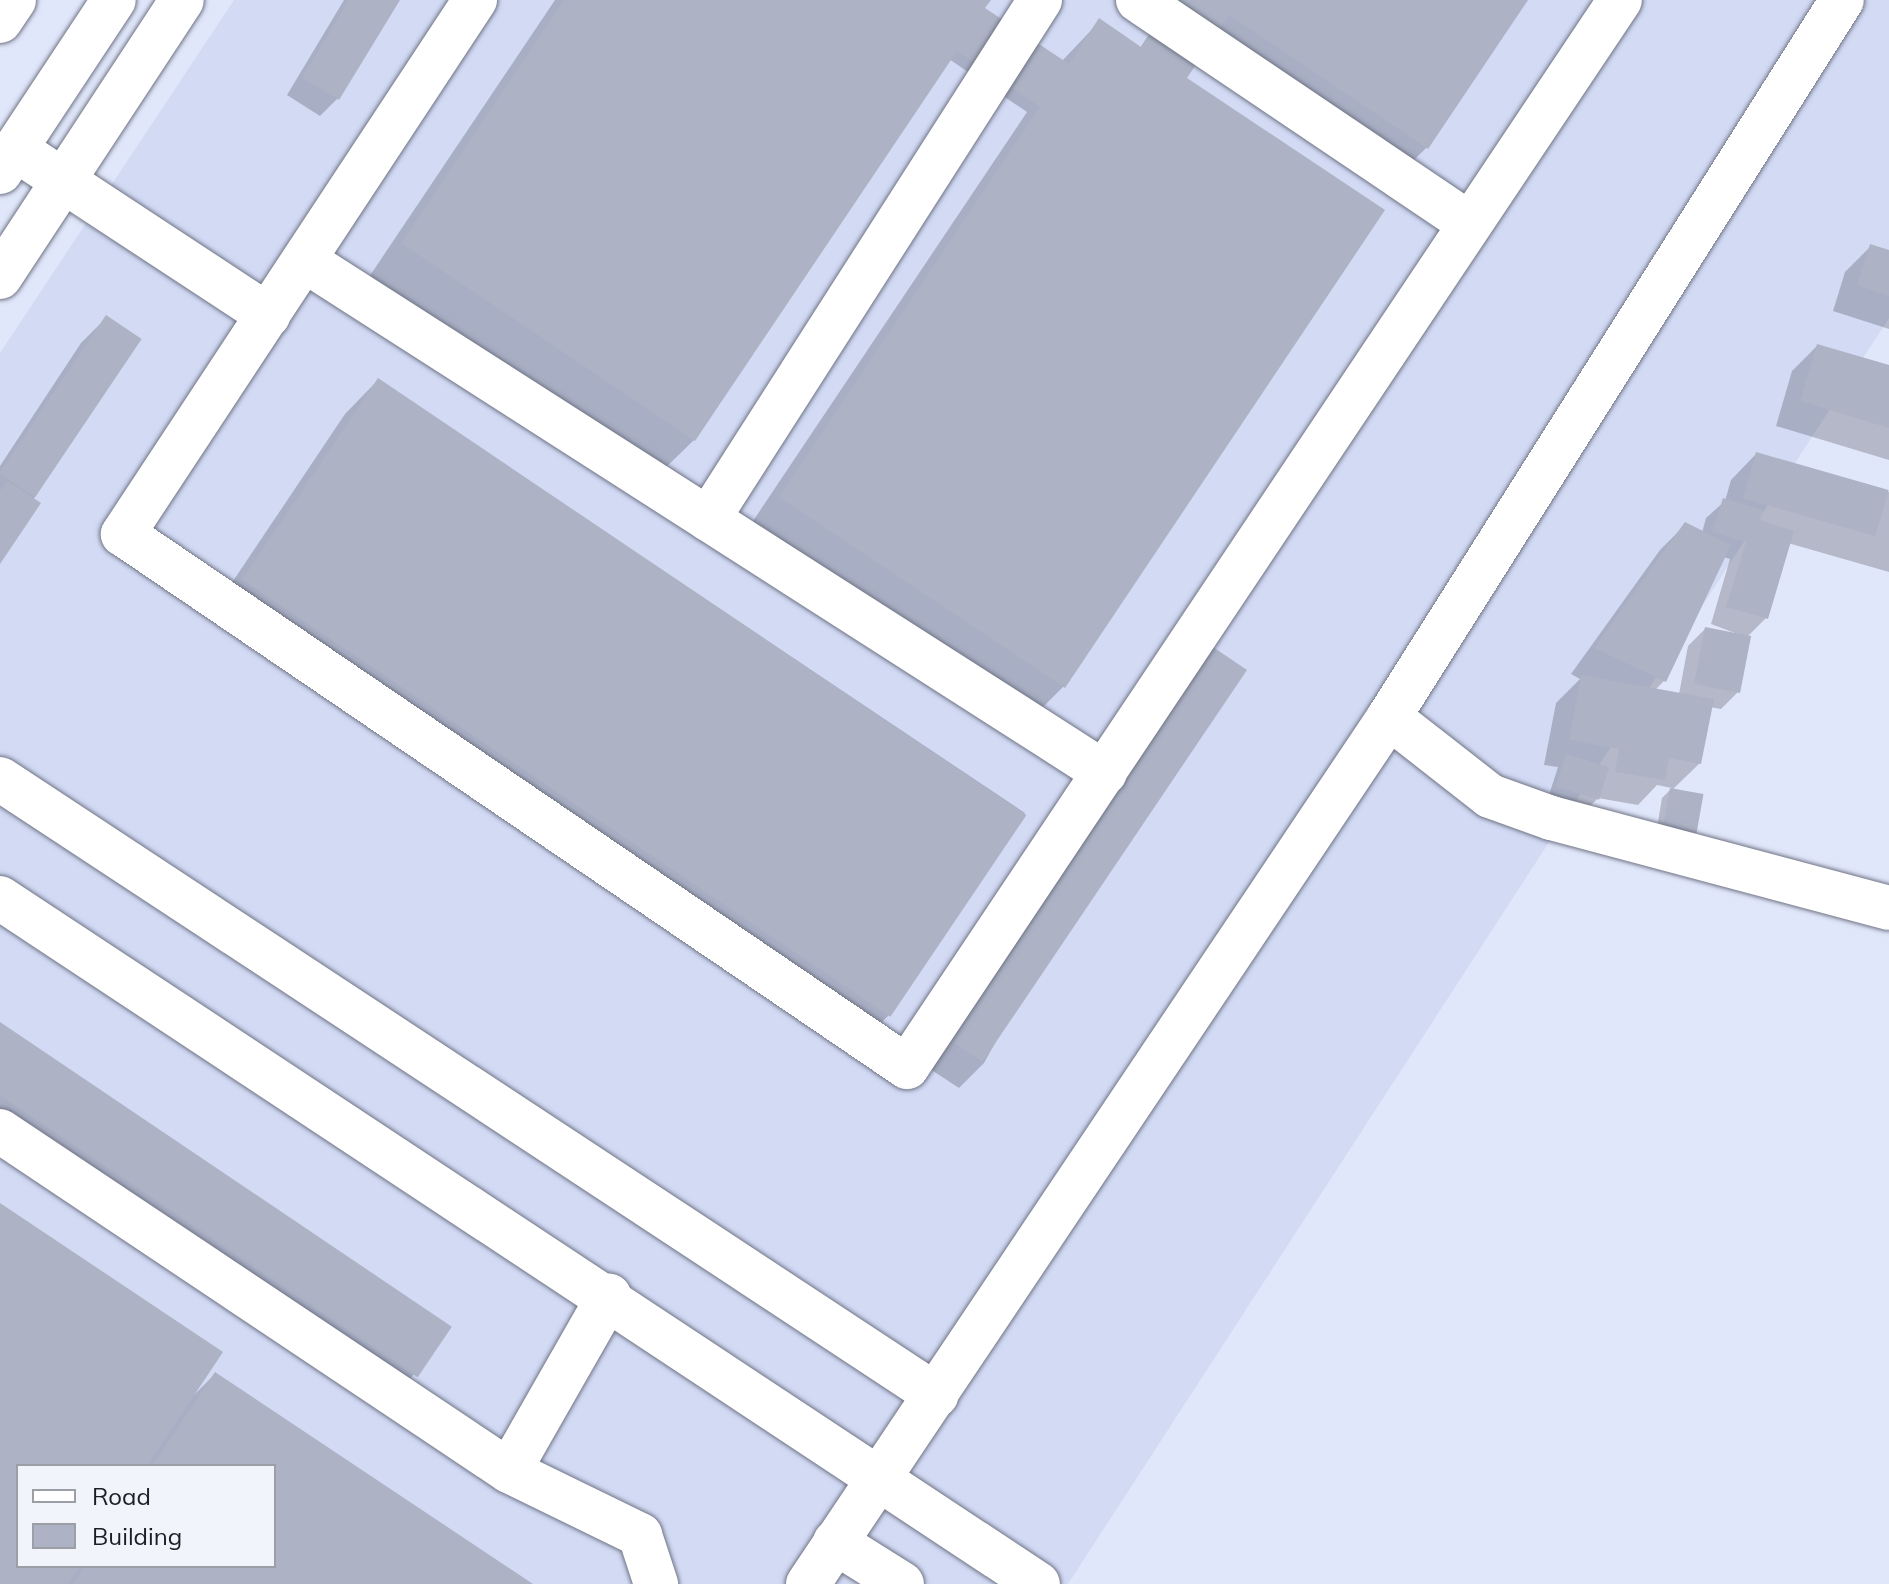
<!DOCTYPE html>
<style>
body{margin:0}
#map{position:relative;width:1889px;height:1584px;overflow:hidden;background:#e1e7fa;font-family:Mulish,sans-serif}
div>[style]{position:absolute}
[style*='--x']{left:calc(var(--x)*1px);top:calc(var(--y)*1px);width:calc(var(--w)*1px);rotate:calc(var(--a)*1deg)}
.built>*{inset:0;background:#d2daf4}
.shadow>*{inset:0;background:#0003}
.building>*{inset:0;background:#adb3c5;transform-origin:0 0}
.roads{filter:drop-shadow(0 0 2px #6f7485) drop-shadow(0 0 2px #6f7485)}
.minor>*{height:44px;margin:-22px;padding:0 22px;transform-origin:22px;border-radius:22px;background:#fff}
span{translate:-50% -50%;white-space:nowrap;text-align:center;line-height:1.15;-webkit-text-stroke:6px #f2f4fc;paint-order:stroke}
.legend{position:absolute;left:16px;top:1464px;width:260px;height:104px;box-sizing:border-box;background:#f2f4fc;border:2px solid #9d9fa6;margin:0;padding:10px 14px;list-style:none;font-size:24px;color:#1d1f26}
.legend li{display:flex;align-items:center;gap:16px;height:40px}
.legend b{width:40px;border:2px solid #9d9fa6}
</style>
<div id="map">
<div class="built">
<i style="clip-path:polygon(evenodd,234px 0,1889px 0,1889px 318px,1068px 1584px,0 1584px,0 353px,234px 0,18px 1466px,274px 1466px,274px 1566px,18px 1566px,18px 1466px)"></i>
</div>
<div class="shadow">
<i style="clip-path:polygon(344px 0,397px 0,337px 99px,320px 116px,287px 95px)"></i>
<i style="clip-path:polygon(555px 0,988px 0,978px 16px,1061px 62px,1100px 21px,1140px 48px,1157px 22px,1124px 0,1526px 0,1426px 148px,1393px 181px,1202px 52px,1185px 78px,1382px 211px,1063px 687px,1030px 720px,747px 530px,1027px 112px,949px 59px,694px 440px,660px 473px,369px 277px)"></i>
<i style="clip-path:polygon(1871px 246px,1889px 252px,1889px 329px,1833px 311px,1845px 272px)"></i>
<i style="clip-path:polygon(106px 318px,140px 340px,33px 500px,0 561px,0 466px,81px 343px)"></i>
<i style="clip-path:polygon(1817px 346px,1889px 367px,1889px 460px,1776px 426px,1792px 371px)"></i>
<i style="clip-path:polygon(378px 380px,1025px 813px,891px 1013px,858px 1046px,211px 614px,345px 414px)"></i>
<i style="clip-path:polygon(evenodd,1756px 454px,1889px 492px,1889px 572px,1788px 543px,1766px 618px,1747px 637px,1738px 692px,1721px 709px,1710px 707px,1700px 763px,1672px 790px,1694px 831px,1686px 839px,1656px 834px,1662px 798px,1672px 788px,1657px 785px,1638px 805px,1598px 798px,1589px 807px,1549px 795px,1558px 767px,1544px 765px,1556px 703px,1580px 679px,1571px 674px,1660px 550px,1685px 525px,1702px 533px,1706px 518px,1725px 501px,1731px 480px,1756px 454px,1723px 557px,1730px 559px,1711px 624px,1743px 636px,1705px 629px,1688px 646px,1679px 694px,1655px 690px,1664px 681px,1723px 557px)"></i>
<i style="clip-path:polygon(1213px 649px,984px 1063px,959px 1088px,927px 1067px)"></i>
<i style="clip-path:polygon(0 1025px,424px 1364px,391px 1398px,0 1138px)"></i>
<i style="clip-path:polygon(evenodd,0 1205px,194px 1395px,215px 1374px,529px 1584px,0 1584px,0 1205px,18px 1466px,274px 1466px,274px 1566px,18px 1566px,18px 1466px)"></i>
</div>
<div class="building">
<i style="clip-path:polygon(349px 0,400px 0,339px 100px,302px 78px)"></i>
<i style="clip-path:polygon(564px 0,991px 0,985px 8px,1069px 64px,1099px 18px,1141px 47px,1173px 0,1528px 0,1428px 149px,1229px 15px,1187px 78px,1385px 210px,1065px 688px,779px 497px,1040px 107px,957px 51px,695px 441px,401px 243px)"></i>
<i style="clip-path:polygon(1870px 244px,1889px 250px,1889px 296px,1857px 285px)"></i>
<i style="left:106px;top:315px;width:43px;height:191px;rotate:34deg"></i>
<i style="clip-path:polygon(1817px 344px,1889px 365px,1889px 428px,1800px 401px)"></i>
<i style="left:378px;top:378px;width:782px;height:243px;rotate:34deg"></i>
<i style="left:1756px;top:452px;width:138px;height:48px;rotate:16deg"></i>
<i style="clip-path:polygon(7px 481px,41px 503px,0 564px,0 491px)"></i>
<i style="clip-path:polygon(1723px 498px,1763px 510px,1760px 520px,1794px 531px,1768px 619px,1726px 607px,1746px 542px,1712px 532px)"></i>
<i style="clip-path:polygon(1685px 522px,1731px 545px,1666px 682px,1594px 648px)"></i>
<i style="left:1705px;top:627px;width:47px;height:58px;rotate:11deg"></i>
<i style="left:1213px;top:647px;width:41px;height:473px;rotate:34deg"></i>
<i style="clip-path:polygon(1581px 675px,1714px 699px,1701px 764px,1669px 758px,1665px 780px,1615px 772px,1619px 749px,1569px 740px)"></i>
<i style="left:1566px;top:754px;width:45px;height:34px;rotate:17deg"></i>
<i style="left:1670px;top:788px;width:34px;height:40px;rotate:10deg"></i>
<i style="left:0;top:1022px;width:545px;height:61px;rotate:34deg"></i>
<i style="clip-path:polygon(0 1203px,223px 1352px,147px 1466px,18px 1466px,18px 1566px,80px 1566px,68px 1584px,0 1584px)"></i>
<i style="clip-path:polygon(215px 1372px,533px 1584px,73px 1584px,85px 1566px,274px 1566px,274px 1466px,152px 1466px)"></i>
</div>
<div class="roads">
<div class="minor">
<i style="--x:475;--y:0;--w:640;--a:123.39"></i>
<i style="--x:123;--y:534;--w:948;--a:34.21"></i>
<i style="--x:907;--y:1067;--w:1283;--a:-56.25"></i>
<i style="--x:1138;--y:0;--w:399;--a:34"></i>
<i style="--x:0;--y:21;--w:25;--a:-56"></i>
<i style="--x:15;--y:149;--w:303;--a:33.3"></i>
<i style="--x:0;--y:172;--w:206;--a:-56.5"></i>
<i style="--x:304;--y:260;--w:951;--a:32.64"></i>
<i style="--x:0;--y:277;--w:331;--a:-56.7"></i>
<i style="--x:708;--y:519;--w:616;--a:-57.39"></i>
<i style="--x:1389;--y:717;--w:128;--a:38"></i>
<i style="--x:1490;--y:796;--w:65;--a:19.8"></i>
<i style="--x:1551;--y:818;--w:350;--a:14.9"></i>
<i style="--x:0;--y:779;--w:1121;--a:33.35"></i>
<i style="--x:0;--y:898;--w:1244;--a:33.46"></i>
<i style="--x:0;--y:1131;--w:612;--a:33.74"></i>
<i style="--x:509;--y:1471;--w:146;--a:26"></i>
<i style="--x:640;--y:1535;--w:52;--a:71.9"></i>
<i style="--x:509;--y:1471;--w:202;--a:-60.3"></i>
<i style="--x:835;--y:1542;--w:79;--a:32.1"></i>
<i style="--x:808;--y:1584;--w:1044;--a:-56.17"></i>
<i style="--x:1389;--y:717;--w:848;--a:-57.72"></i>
</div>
</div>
<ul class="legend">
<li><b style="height:10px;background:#fff"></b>Road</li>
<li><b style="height:22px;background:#adb3c5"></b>Building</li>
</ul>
</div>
